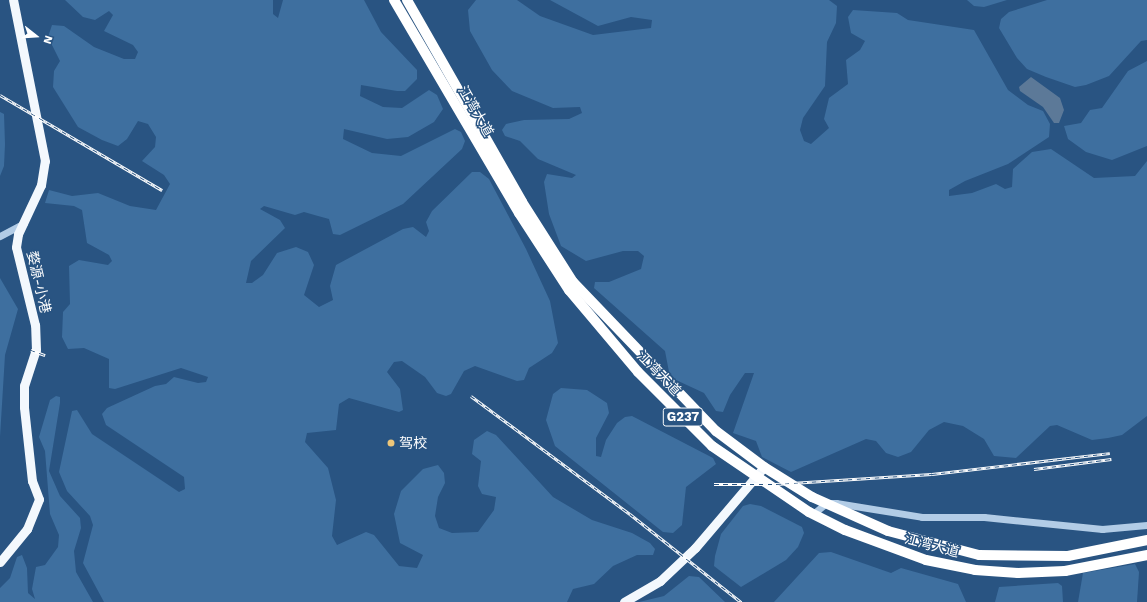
<!DOCTYPE html>
<meta charset="utf-8">
<style>
body{margin:0}
#map{position:relative;width:1147px;height:602px;overflow:hidden;background:#295482;font-family:"Work Sans","Noto Sans SC",sans-serif}
div>[style]{position:absolute}
[style*='--x']{left:calc(var(--x)*1px);top:calc(var(--y)*1px);width:calc(var(--w)*1px);rotate:calc(var(--a)*1deg)}
.green>*{inset:0;background:#3e6f9f}
.water>*{inset:0;background:#5c7998}
.minor>*{height:7px;margin:-3.5px;padding:0 3.5px;transform-origin:3.5px;border-radius:3.5px;background:#b2cce6}
.major>*{height:9px;margin:-4.5px;padding:0 4.5px;transform-origin:4.5px;border-radius:4.5px;background:#f3f8fd}
.highway>*{height:10px;margin:-5px;padding:0 5px;transform-origin:5px;border-radius:5px;background:#fff}
.rail>*{height:3px;margin-top:-1.5px;transform-origin:0;background:repeating-linear-gradient(90deg,#295482 0 4.5px,#fff 0 9px);box-sizing:border-box;border-block:1px solid #fff}
.dots>*{width:11px;height:11px;translate:-50% -50%;box-sizing:border-box;border:2px solid #295482;border-radius:50%}
span{translate:-50% -50%;white-space:nowrap;text-align:center;line-height:1.15;-webkit-text-stroke:3px #295482;paint-order:stroke}
.shield-label span{padding:1px 3px;background:#295482;border:1px solid;border-radius:3px;-webkit-text-stroke-width:0}
.shield-label{font-size:13px;color:#fff;font-weight:700}
.street-label{font-size:14px;color:#fff}
.poi-label{font-size:14px;color:#fff}
.left{translate:0 -50%;text-align:left}
.north{position:absolute;left:16px;top:16px;width:40px;height:40px;-webkit-text-stroke:3px #295482;paint-order:stroke;rotate:107deg;font-size:11px;font-weight:700;line-height:16px;text-align:center;color:#fff}
.north::after{content:'';display:block;margin:auto;width:14px;height:18px;background:#fff;clip-path:polygon(50% 0,100% 100%,50% 72%,0 100%)}
</style>
<div id="map">
<div class="green">
<i style="clip-path:polygon(65px 0,273px 0,273px 14px,278px 18px,283px 0,364px 0,381px 32px,417px 70px,417px 79px,405px 91px,397px 91px,361px 85px,360px 96px,383px 107px,402px 108px,429px 90px,437px 95px,443px 109px,434px 122px,408px 137px,387px 139px,344px 129px,343px 139px,372px 153px,401px 156px,455px 129px,461px 132px,465px 141px,462px 149px,403px 204px,340px 235px,333px 234px,329px 219px,318px 216px,304px 212px,295px 215px,264px 206px,260px 209px,280px 220px,285px 228px,251px 261px,246px 283px,252px 283px,263px 275px,277px 253px,296px 247px,308px 252px,314px 265px,304px 295px,319px 307px,333px 300px,330px 286px,336px 265px,403px 229px,413px 227px,426px 237px,429px 231px,426px 222px,432px 211px,472px 172px,480px 172px,489px 179px,526px 249px,550px 301px,558px 343px,552px 353px,529px 368px,524px 380px,517px 381px,475px 366px,464px 371px,451px 394px,446px 396px,437px 393px,425px 377px,402px 361px,394px 362px,387px 372px,400px 389px,403px 410px,399px 412px,349px 398px,339px 404px,336px 430px,307px 433px,305px 442px,328px 468px,336px 500px,332px 536px,337px 545px,366px 532px,374px 535px,399px 566px,417px 568px,423px 555px,400px 543px,394px 514px,401px 491px,423px 469px,438px 465px,444px 473px,445px 483px,438px 497px,435px 516px,439px 528px,452px 533px,478px 532px,494px 510px,496px 497px,482px 494px,478px 486px,481px 461px,472px 454px,474px 440px,487px 431px,496px 435px,553px 497px,592px 520px,632px 533px,650px 543px,655px 549px,653px 555px,637px 555px,613px 566px,594px 584px,573px 589px,567px 602px,104px 602px,83px 563px,93px 525px,90px 516px,67px 491px,59px 472px,72px 411px,77px 410px,92px 434px,179px 492px,185px 489px,184px 477px,106px 425px,102px 414px,107px 408px,155px 386px,166px 384px,174px 377px,198px 383px,206px 382px,208px 377px,181px 368px,115px 389px,109px 388px,109px 359px,84px 348px,68px 349px,62px 337px,63px 312px,70px 304px,69px 266px,79px 260px,108px 265px,112px 261px,109px 255px,87px 243px,82px 210px,74px 206px,45px 203px,49px 190px,72px 196px,98px 193px,130px 206px,156px 210px,170px 184px,164px 175px,142px 161px,155px 147px,156px 137px,148px 124px,138px 121px,127px 139px,118px 146px,102px 140px,78px 127px,53px 87px,54px 71px,60px 61px,48px 37px,52px 25px,64px 26px,94px 47px,124px 59px,135px 59px,138px 52px,133px 45px,104px 31px,113px 15px,109px 11px,95px 20px,83px 17px)"></i>
<i style="clip-path:polygon(476px 0,517px 0,540px 16px,593px 35px,651px 28px,652px 20px,631px 17px,598px 26px,550px 0,829px 0,837px 6px,836px 23px,827px 42px,825px 86px,803px 118px,800px 130px,804px 141px,811px 144px,829px 128px,824px 119px,829px 98px,848px 84px,846px 60px,860px 50px,865px 41px,851px 33px,848px 17px,853px 10px,897px 13px,908px 20px,974px 30px,1008px 90px,1028px 105px,1043px 111px,1050px 124px,1049px 137px,1008px 164px,965px 181px,949px 190px,949px 196px,972px 193px,996px 184px,1005px 189px,1012px 187px,1013px 169px,1032px 152px,1051px 149px,1094px 178px,1135px 176px,1147px 161px,1147px 416px,1122px 435px,1108px 438px,1092px 440px,1057px 425px,1050px 426px,1016px 458px,994px 456px,984px 439px,963px 426px,944px 422px,929px 430px,911px 452px,898px 457px,886px 453px,876px 441px,866px 439px,791px 472px,762px 457px,756px 441px,733px 433px,754px 373px,745px 373px,730px 395px,723px 412px,716px 411px,704px 393px,676px 380px,669px 372px,665px 351px,594px 288px,595px 282px,609px 282px,641px 269px,644px 256px,638px 251px,623px 251px,586px 261px,561px 246px,549px 214px,544px 182px,547px 174px,572px 178px,576px 175px,538px 159px,520px 141px,505px 136px,502px 130px,506px 124px,524px 120px,569px 119px,582px 113px,580px 107px,553px 108px,512px 91px,492px 70px,470px 31px,468px 10px)"></i>
<i style="clip-path:polygon(967px 0,1007px 0,984px 7px,974px 6px)"></i>
<i style="clip-path:polygon(1047px 0,1147px 0,1147px 40px,1141px 41px,1109px 76px,1086px 85px,1075px 87px,1046px 77px,1027px 69px,1017px 58px,999px 28px,1001px 19px,1009px 12px)"></i>
<i style="clip-path:polygon(1147px 61px,1147px 146px,1112px 160px,1086px 152px,1068px 139px,1064px 126px,1081px 123px,1090px 110px,1102px 108px,1128px 71px)"></i>
<i style="clip-path:polygon(0 112px,4px 114px,5px 144px,4px 166px,0 176px)"></i>
<i style="clip-path:polygon(0 278px,18px 309px,5px 355px,0 437px)"></i>
<i style="clip-path:polygon(561px 388px,587px 390px,607px 403px,609px 413px,596px 438px,596px 456px,601px 457px,606px 440px,617px 423px,625px 417px,632px 416px,713px 458px,716px 464px,686px 487px,682px 525px,673px 533px,663px 532px,555px 446px,546px 420px,553px 394px)"></i>
<i style="clip-path:polygon(56px 396px,60px 397px,60px 403px,49px 471px,60px 496px,80px 518px,81px 528px,74px 551px,76px 572px,93px 602px,0 602px,0 588px,10px 578px,17px 557px,22px 555px,27px 568px,28px 593px,35px 599px,32px 589px,36px 567px,45px 565px,58px 547px,59px 535px,50px 514px,45px 451px,39px 437px,50px 400px)"></i>
<i style="clip-path:polygon(750px 504px,761px 506px,802px 527px,804px 533px,798px 547px,786px 560px,741px 587px,714px 566px,715px 556px,721px 534px,743px 506px)"></i>
<i style="clip-path:polygon(831px 552px,891px 573px,901px 568px,958px 584px,966px 602px,774px 602px,819px 553px)"></i>
<i style="clip-path:polygon(1135px 564px,1139px 572px,1137px 602px,1078px 602px,1083px 573px)"></i>
<i style="clip-path:polygon(689px 576px,699px 577px,725px 602px,639px 602px,664px 596px)"></i>
<i style="clip-path:polygon(1058px 583px,1062px 586px,1063px 602px,995px 602px,999px 587px)"></i>
</div>
<div class="water">
<i style="clip-path:polygon(1031px 77px,1060px 98px,1064px 110px,1059px 123px,1054px 123px,1043px 107px,1020px 91px,1019px 87px)"></i>
</div>
<div class="minor">
<i style="--x:0;--y:236;--w:27;--a:-28"></i>
<i style="--x:813;--y:514;--w:17;--a:-40"></i>
<i style="--x:826;--y:503;--w:10;--a:0"></i>
<i style="--x:836;--y:503;--w:87;--a:9.2"></i>
<i style="--x:922;--y:517;--w:62;--a:0"></i>
<i style="--x:984;--y:517;--w:119;--a:5.8"></i>
<i style="--x:1102;--y:529;--w:45;--a:-5.1"></i>
</div>
<div class="major">
<i style="--x:0;--y:562;--w:43;--a:-50.7"></i>
<i style="--x:27;--y:529;--w:32;--a:-68"></i>
<i style="--x:39;--y:499;--w:19;--a:-111"></i>
<i style="--x:32;--y:481;--w:74;--a:-96.2"></i>
<i style="--x:24;--y:407;--w:21;--a:-90"></i>
<i style="--x:24;--y:386;--w:38;--a:-72"></i>
<i style="--x:36;--y:350;--w:25;--a:-92"></i>
<i style="--x:35;--y:325;--w:80;--a:-103.7"></i>
<i style="--x:16;--y:247;--w:13;--a:-81"></i>
<i style="--x:18;--y:234;--w:54;--a:-64.9"></i>
<i style="--x:41;--y:185;--w:24;--a:-81"></i>
<i style="--x:45;--y:161;--w:164;--a:-101.2"></i>
<i style="--x:624;--y:602;--w:42;--a:-30.3"></i>
<i style="--x:660;--y:581;--w:48;--a:-43.3"></i>
<i style="--x:695;--y:548;--w:106;--a:-49.6"></i>
</div>
<div class="highway">
<i style="--x:394;--y:0;--w:247;--a:59.6"></i>
<i style="--x:519;--y:213;--w:92;--a:57"></i>
<i style="--x:569;--y:290;--w:107;--a:49.9"></i>
<i style="--x:638;--y:372;--w:105;--a:45"></i>
<i style="--x:712;--y:446;--w:117;--a:34.2"></i>
<i style="--x:809;--y:512;--w:40;--a:26.6"></i>
<i style="--x:845;--y:530;--w:86;--a:20.3"></i>
<i style="--x:926;--y:560;--w:50;--a:11.5"></i>
<i style="--x:975;--y:570;--w:43;--a:4"></i>
<i style="--x:1018;--y:573;--w:47;--a:-2.4"></i>
<i style="--x:1065;--y:571;--w:84;--a:-11"></i>
<i style="--x:407;--y:0;--w:232;--a:60.3"></i>
<i style="--x:522;--y:202;--w:95;--a:57.5"></i>
<i style="--x:573;--y:282;--w:207;--a:46.2"></i>
<i style="--x:716;--y:431;--w:60;--a:36.9"></i>
<i style="--x:764;--y:467;--w:57;--a:32"></i>
<i style="--x:812;--y:497;--w:83;--a:24.1"></i>
<i style="--x:888;--y:531;--w:94;--a:14.8"></i>
<i style="--x:979;--y:555;--w:89;--a:0.6"></i>
<i style="--x:1068;--y:556;--w:81;--a:-11.4"></i>
</div>
<div class="rail">
<i style="--x:0;--y:95;--w:188;--a:30.4"></i>
<i style="--x:31;--y:350;--w:15;--a:20"></i>
<i style="--x:471;--y:396;--w:198;--a:36.6"></i>
<i style="--x:630;--y:514;--w:142;--a:38.4"></i>
<i style="--x:1034;--y:469;--w:78;--a:-7.4"></i>
<i style="--x:714;--y:484;--w:62;--a:0"></i>
<i style="--x:776;--y:484;--w:156;--a:-3.7"></i>
<i style="--x:932;--y:474;--w:179;--a:-6.7"></i>
</div>
<div class="dots">
<i style="left:391px;top:443px;background:#edc679"></i>
</div>
<div class="shield-label">
<span style="left:683px;top:417px">G237</span>
</div>
<div class="street-label">
<span style="left:476px;top:111px;rotate:60deg">江湾大道</span>
<span style="left:39px;top:282px;rotate:77deg">婺源-小港</span>
<span style="left:659px;top:373px;rotate:46deg">江湾大道</span>
<span style="left:932px;top:545px;rotate:15deg">江湾大道</span>
</div>
<div class="poi-label">
<span class="left" style="left:399px;top:443px">驾校</span>
</div>
<div class="north">N</div>
</div>
